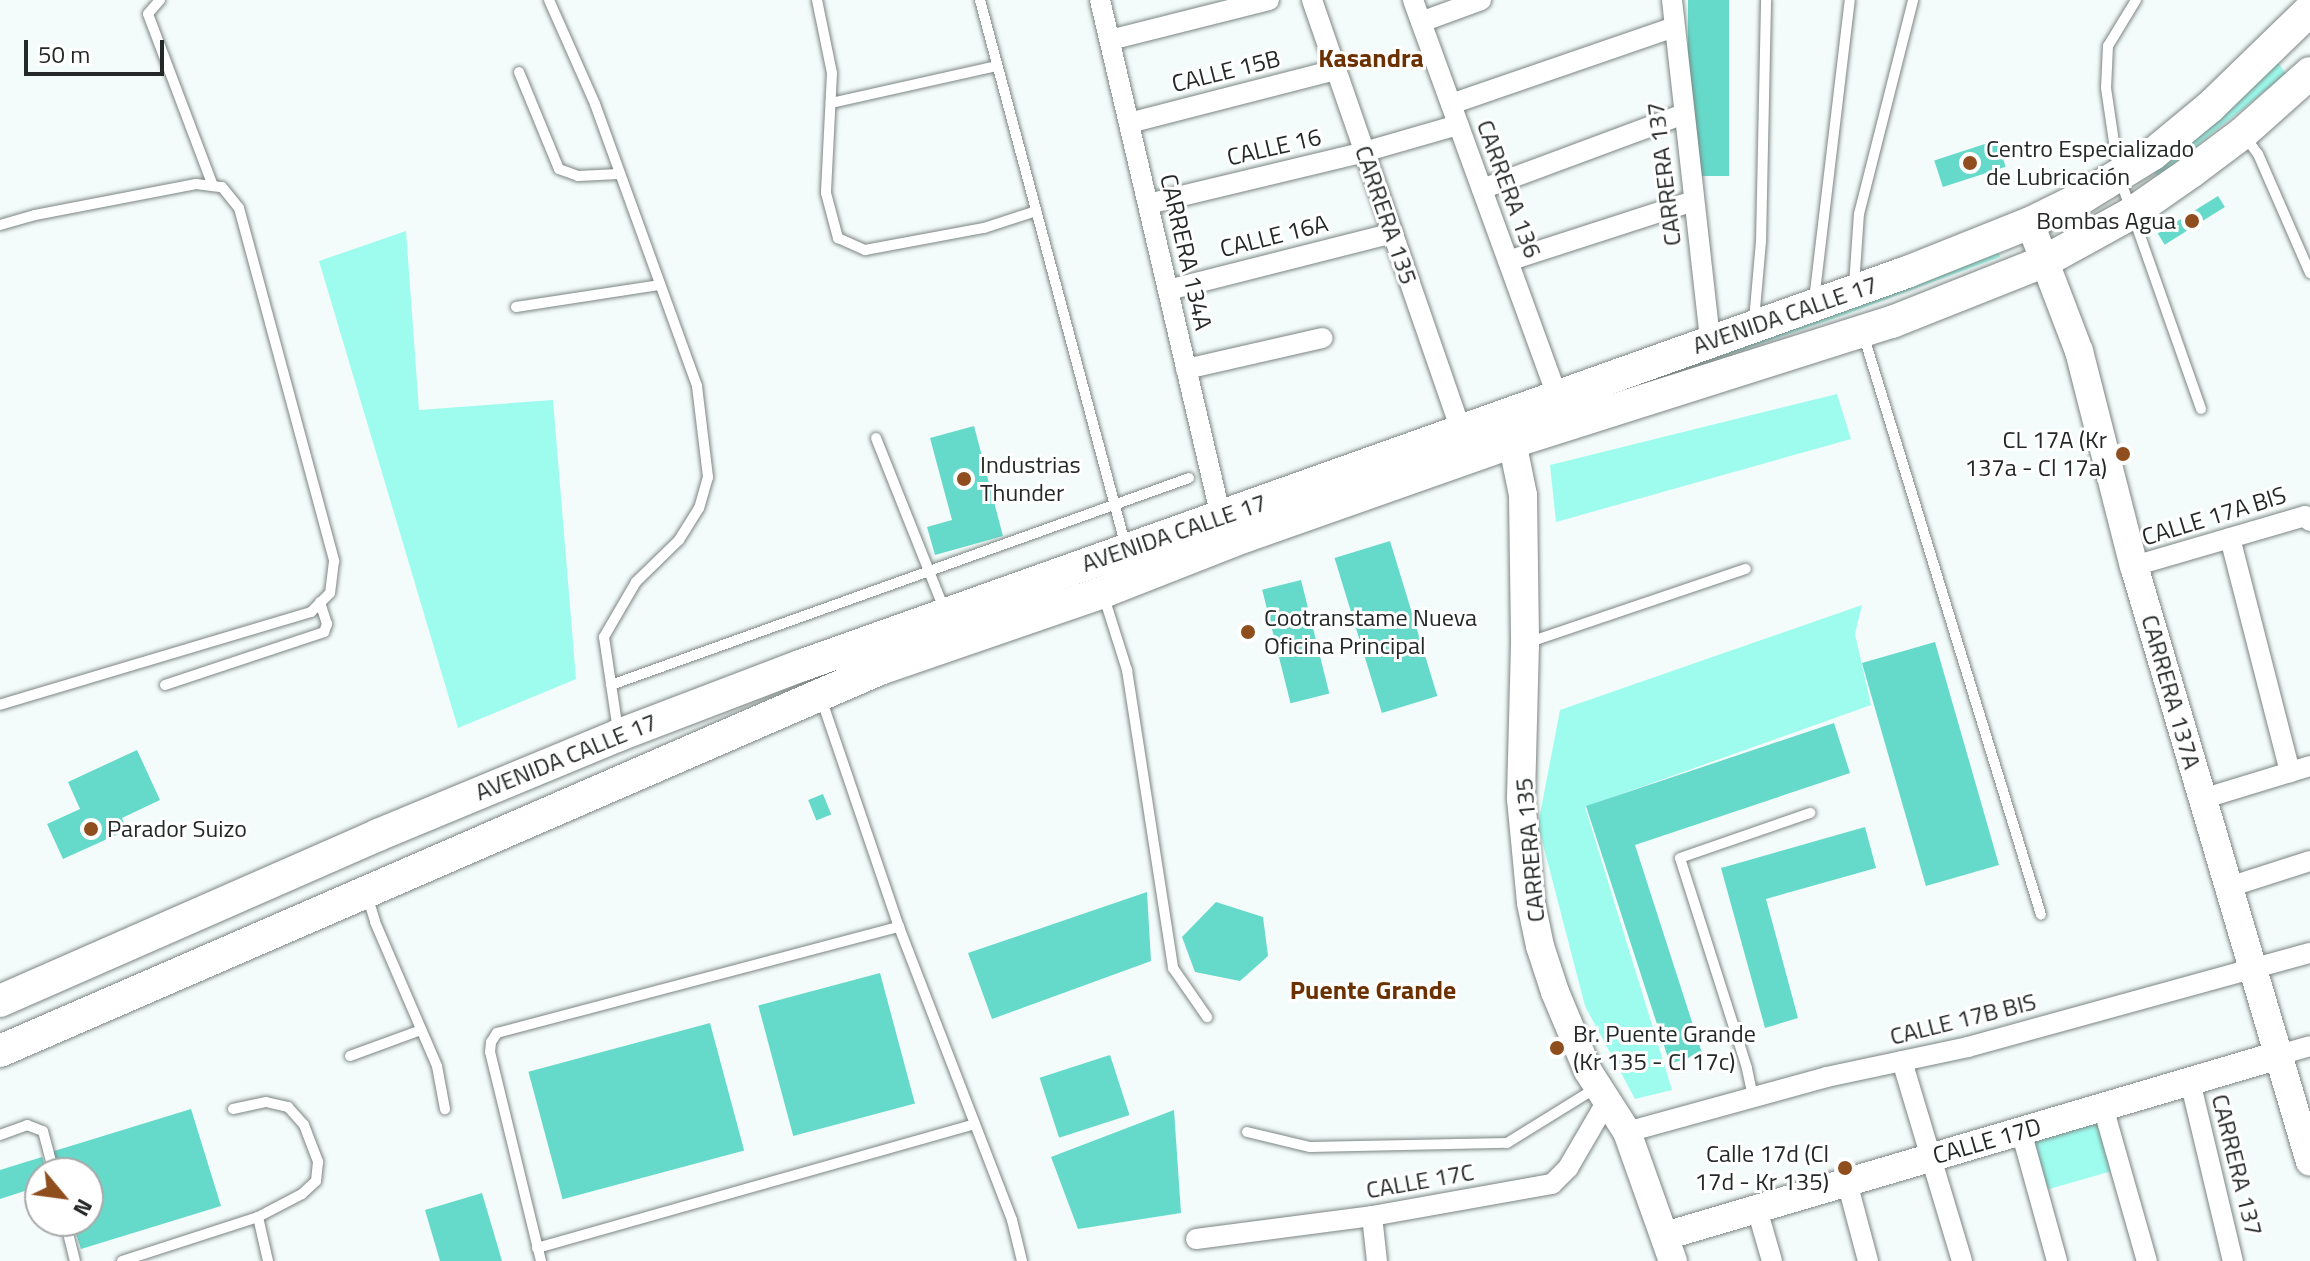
<!DOCTYPE html>
<meta charset="utf-8">
<style>
body{margin:0}
#map{position:relative;width:2310px;height:1261px;overflow:hidden;background:#f3fcfa;font-family:"Titillium Web",sans-serif}
div>[style]{position:absolute}
[style*='--x']{left:calc(var(--x)*1px);top:calc(var(--y)*1px);width:calc(var(--w)*1px);rotate:calc(var(--a)*1deg)}
.green>*{inset:0;background:#9efcee;transform-origin:0 0}
.building>*{inset:0;background:#66daca;transform-origin:0 0}
.roads{filter:drop-shadow(0 0 2px #7c8583) drop-shadow(0 0 2px #7c8583)}
.lane>*{height:10px;margin:-5px;padding:0 5px;transform-origin:5px;border-radius:5px;background:#fff}
.street>*{height:20px;margin:-10px;padding:0 10px;transform-origin:10px;border-radius:10px;background:#fff}
.secondary>*{height:28px;margin:-14px;padding:0 14px;transform-origin:14px;border-radius:14px;background:#fff}
.primary>*{height:32px;margin:-16px;padding:0 16px;transform-origin:16px;border-radius:16px;background:#fff}
.dots>*{width:22px;height:22px;translate:-50% -50%;box-sizing:border-box;border:4px solid #fff;border-radius:50%}
span{translate:-50% -50%;white-space:nowrap;text-align:center;line-height:1.15;-webkit-text-stroke:6px #fff;paint-order:stroke}
.street-label{font-size:24px;color:#252828}
.poi-label{font-size:24px;color:#252828}
.left{translate:0 -50%;text-align:left}
.right{translate:-100% -50%;text-align:right}
.neighbourhood-label{font-size:26px;color:#6b3100;font-weight:700}
.north{position:absolute;left:24px;top:1157px;width:80px;height:80px;box-sizing:border-box;background:#fff;border:2px solid #a8a9a9;border-radius:50%;rotate:119deg;font-size:22px;font-weight:700;line-height:32px;text-align:center;color:#252828}
.north::after{content:'';display:block;margin:auto;width:28px;height:36px;background:#904e1e;clip-path:polygon(50% 0,100% 100%,50% 72%,0 100%)}
.scale{position:absolute;left:24px;top:40px;width:140px;height:36px;box-sizing:border-box;border:4px solid #252828;border-top:0;padding-left:10px;font-size:24px;line-height:28px;white-space:nowrap;color:#252828;-webkit-text-stroke:6px #fff;paint-order:stroke}
</style>
<div id="map">
<div class="green">
<i style="clip-path:polygon(2278px 62px,2286px 74px,2158px 177px,2152px 170px,2234px 107px)"></i>
<i style="clip-path:polygon(406px 231px,419px 410px,553px 400px,576px 679px,458px 728px,319px 261px)"></i>
<i style="clip-path:polygon(1996px 243px,2000px 257px,1841px 316px,1616px 393px,1612px 385px)"></i>
<i style="clip-path:polygon(1837px 394px,1851px 439px,1556px 522px,1550px 465px)"></i>
<i style="clip-path:polygon(1862px 605px,1855px 634px,1871px 705px,1585px 807px,1672px 1090px,1635px 1099px,1585px 1006px,1538px 825px,1560px 710px)"></i>
<i style="left:2097px;top:1115px;width:58px;height:73px;rotate:74deg"></i>
</div>
<div class="building">
<i style="left:1688px;top:0;width:41px;height:176px"></i>
<i style="left:1997px;top:140px;width:28px;height:66px;rotate:72deg"></i>
<i style="left:2218px;top:196px;width:13px;height:71px;rotate:58deg"></i>
<i style="clip-path:polygon(974px 426px,1003px 536px,935px 555px,927px 527px,952px 520px,930px 438px)"></i>
<i style="left:1390px;top:541px;width:162px;height:58px;rotate:73deg"></i>
<i style="left:1301px;top:580px;width:117px;height:40px;rotate:76deg"></i>
<i style="left:1935px;top:642px;width:232px;height:76px;rotate:74deg"></i>
<i style="clip-path:polygon(1834px 723px,1850px 773px,1635px 845px,1702px 1053px,1670px 1064px,1586px 806px)"></i>
<i style="clip-path:polygon(137px 750px,160px 800px,122px 818px,127px 830px,63px 859px,47px 824px,80px 809px,68px 782px)"></i>
<i style="left:823px;top:794px;width:22px;height:16px;rotate:68deg"></i>
<i style="clip-path:polygon(1865px 827px,1876px 868px,1766px 899px,1798px 1018px,1765px 1028px,1721px 868px)"></i>
<i style="clip-path:polygon(1147px 892px,1151px 961px,992px 1019px,968px 953px)"></i>
<i style="clip-path:polygon(1216px 902px,1263px 917px,1268px 956px,1240px 981px,1195px 972px,1182px 937px)"></i>
<i style="left:880px;top:973px;width:135px;height:126px;rotate:75deg"></i>
<i style="left:710px;top:1023px;width:132px;height:188px;rotate:75deg"></i>
<i style="left:1110px;top:1055px;width:63px;height:74px;rotate:72deg"></i>
<i style="clip-path:polygon(191px 1109px,221px 1206px,81px 1249px,72px 1221px,88px 1221px,88px 1173px,57px 1173px,51px 1152px)"></i>
<i style="clip-path:polygon(1174px 1110px,1181px 1213px,1078px 1229px,1051px 1157px)"></i>
<i style="clip-path:polygon(42px 1157px,47px 1173px,40px 1173px,40px 1186px,0 1199px,0 1170px)"></i>
<i style="clip-path:polygon(482px 1193px,502px 1261px,440px 1261px,425px 1210px)"></i>
</div>
<div class="roads">
<div class="lane">
<i style="--x:160;--y:0;--w:18;--a:131"></i>
<i style="--x:148;--y:14;--w:184;--a:69.3"></i>
<i style="--x:549;--y:0;--w:114;--a:66.1"></i>
<i style="--x:595;--y:104;--w:300;--a:70.1"></i>
<i style="--x:697;--y:386;--w:92;--a:83.1"></i>
<i style="--x:708;--y:477;--w:32;--a:106"></i>
<i style="--x:699;--y:508;--w:38;--a:122"></i>
<i style="--x:679;--y:540;--w:60;--a:135.7"></i>
<i style="--x:636;--y:582;--w:64;--a:120.2"></i>
<i style="--x:604;--y:637;--w:95;--a:81.5"></i>
<i style="--x:817;--y:0;--w:75;--a:78.4"></i>
<i style="--x:832;--y:73;--w:120;--a:92.9"></i>
<i style="--x:826;--y:193;--w:47;--a:75.1"></i>
<i style="--x:838;--y:238;--w:30;--a:24"></i>
<i style="--x:865;--y:250;--w:121;--a:-10.5"></i>
<i style="--x:984;--y:228;--w:55;--a:-18.1"></i>
<i style="--x:980;--y:0;--w:566;--a:75.06"></i>
<i style="--x:2136;--y:0;--w:54;--a:121.3"></i>
<i style="--x:2108;--y:46;--w:42;--a:92.7"></i>
<i style="--x:2106;--y:88;--w:89;--a:81.6"></i>
<i style="--x:2119;--y:176;--w:247;--a:70.6"></i>
<i style="--x:519;--y:72;--w:105;--a:67.6"></i>
<i style="--x:559;--y:169;--w:20;--a:20"></i>
<i style="--x:578;--y:176;--w:41;--a:-2.8"></i>
<i style="--x:831;--y:103;--w:170;--a:-12.6"></i>
<i style="--x:2244;--y:135;--w:24;--a:54"></i>
<i style="--x:2258;--y:154;--w:130;--a:66.4"></i>
<i style="--x:0;--y:225;--w:36;--a:-16"></i>
<i style="--x:35;--y:215;--w:164;--a:-10.9"></i>
<i style="--x:196;--y:184;--w:26;--a:7"></i>
<i style="--x:222;--y:187;--w:27;--a:51"></i>
<i style="--x:239;--y:208;--w:366;--a:74.9"></i>
<i style="--x:334;--y:561;--w:32;--a:97"></i>
<i style="--x:330;--y:593;--w:27;--a:135"></i>
<i style="--x:311;--y:612;--w:325;--a:163.4"></i>
<i style="--x:1854;--y:285;--w:71;--a:-86"></i>
<i style="--x:1859;--y:214;--w:221;--a:-75.8"></i>
<i style="--x:1814;--y:300;--w:302;--a:-83.2"></i>
<i style="--x:516;--y:307;--w:146;--a:-8.7"></i>
<i style="--x:1754;--y:320;--w:78;--a:-84.9"></i>
<i style="--x:1761;--y:242;--w:242;--a:-88.8"></i>
<i style="--x:1864;--y:337;--w:604;--a:72.97"></i>
<i style="--x:876;--y:438;--w:186;--a:68.3"></i>
<i style="--x:1103;--y:594;--w:80;--a:72.5"></i>
<i style="--x:1127;--y:670;--w:302;--a:81.2"></i>
<i style="--x:1173;--y:968;--w:60;--a:55.2"></i>
<i style="--x:1527;--y:643;--w:231;--a:-18.7"></i>
<i style="--x:165;--y:685;--w:168;--a:-18.4"></i>
<i style="--x:324;--y:632;--w:9;--a:-69"></i>
<i style="--x:327;--y:624;--w:23;--a:-108"></i>
<i style="--x:611;--y:685;--w:614;--a:-19.7"></i>
<i style="--x:821;--y:698;--w:242;--a:71.2"></i>
<i style="--x:899;--y:927;--w:314;--a:68.9"></i>
<i style="--x:1012;--y:1220;--w:42;--a:76.3"></i>
<i style="--x:367;--y:895;--w:28;--a:73"></i>
<i style="--x:375;--y:922;--w:157;--a:66.7"></i>
<i style="--x:437;--y:1066;--w:44;--a:79.5"></i>
<i style="--x:350;--y:1056;--w:76;--a:-20.1"></i>
<i style="--x:1753;--y:1097;--w:30;--a:-102"></i>
<i style="--x:1747;--y:1068;--w:220;--a:-107.7"></i>
<i style="--x:1680;--y:858;--w:138;--a:-19.1"></i>
<i style="--x:233;--y:1109;--w:34;--a:-12"></i>
<i style="--x:266;--y:1102;--w:23;--a:13"></i>
<i style="--x:288;--y:1107;--w:24;--a:48"></i>
<i style="--x:304;--y:1125;--w:40;--a:69"></i>
<i style="--x:318;--y:1162;--w:19;--a:96"></i>
<i style="--x:316;--y:1181;--w:19;--a:137"></i>
<i style="--x:302;--y:1194;--w:50;--a:152.4"></i>
<i style="--x:1247;--y:1132;--w:65;--a:13.4"></i>
<i style="--x:1310;--y:1147;--w:197;--a:-1.2"></i>
<i style="--x:1507;--y:1143;--w:105;--a:-31.7"></i>
<i style="--x:0;--y:1135;--w:29;--a:-20"></i>
<i style="--x:27;--y:1125;--w:17;--a:21"></i>
<i style="--x:43;--y:1131;--w:43;--a:75.3"></i>
<i style="--x:65;--y:1221;--w:41;--a:76"></i>
<i style="--x:537;--y:1248;--w:455;--a:-15.8"></i>
<i style="--x:122;--y:1261;--w:143;--a:-17.9"></i>
<i style="--x:258;--y:1217;--w:45;--a:77.2"></i>
<i style="--x:541;--y:1261;--w:215;--a:-103.7"></i>
<i style="--x:490;--y:1052;--w:10;--a:-84"></i>
<i style="--x:491;--y:1042;--w:11;--a:-56"></i>
<i style="--x:497;--y:1033;--w:416;--a:-14.8"></i>
</div>
<div class="street">
<i style="--x:1100;--y:0;--w:531;--a:76.83"></i>
<i style="--x:1312;--y:0;--w:455;--a:70.9"></i>
<i style="--x:1413;--y:0;--w:420;--a:70"></i>
<i style="--x:1672;--y:0;--w:343;--a:83.6"></i>
<i style="--x:1421;--y:22;--w:64;--a:-20.1"></i>
<i style="--x:1110;--y:40;--w:164;--a:-14.1"></i>
<i style="--x:1451;--y:104;--w:236;--a:-19"></i>
<i style="--x:1129;--y:123;--w:214;--a:-14.4"></i>
<i style="--x:1482;--y:189;--w:215;--a:-20.4"></i>
<i style="--x:1148;--y:204;--w:222;--a:-13.5"></i>
<i style="--x:1364;--y:152;--w:98;--a:-16"></i>
<i style="--x:1508;--y:261;--w:195;--a:-17.9"></i>
<i style="--x:1168;--y:290;--w:232;--a:-14.2"></i>
<i style="--x:1186;--y:369;--w:140;--a:-12.8"></i>
<i style="--x:2230;--y:538;--w:242;--a:75.6"></i>
<i style="--x:2134;--y:566;--w:178;--a:-16.3"></i>
<i style="--x:2305;--y:516;--w:7;--a:45"></i>
<i style="--x:2202;--y:799;--w:113;--a:-17"></i>
<i style="--x:2229;--y:887;--w:85;--a:-17.8"></i>
<i style="--x:2279;--y:1055;--w:32;--a:-16"></i>
<i style="--x:1902;--y:1061;--w:209;--a:73.3"></i>
<i style="--x:2190;--y:1081;--w:185;--a:76.6"></i>
<i style="--x:2103;--y:1107;--w:160;--a:74.1"></i>
<i style="--x:2021;--y:1131;--w:135;--a:74.5"></i>
<i style="--x:1627;--y:1132;--w:207;--a:-15.4"></i>
<i style="--x:1827;--y:1077;--w:144;--a:-12"></i>
<i style="--x:1968;--y:1047;--w:355;--a:-15.4"></i>
<i style="--x:1847;--y:1182;--w:82;--a:75.1"></i>
<i style="--x:1757;--y:1209;--w:54;--a:73.9"></i>
<i style="--x:1372;--y:1216;--w:45;--a:83.7"></i>
<i style="--x:1196;--y:1239;--w:177;--a:-7.4"></i>
<i style="--x:1372;--y:1216;--w:183;--a:-10.1"></i>
<i style="--x:1552;--y:1184;--w:23;--a:-45"></i>
<i style="--x:1568;--y:1168;--w:78;--a:-59.8"></i>
</div>
<div class="secondary">
<i style="--x:2030;--y:223;--w:137;--a:69.1"></i>
<i style="--x:2079;--y:351;--w:222;--a:75.7"></i>
<i style="--x:2134;--y:566;--w:621;--a:73.55"></i>
<i style="--x:1508;--y:422;--w:75;--a:78.4"></i>
<i style="--x:1523;--y:495;--w:149;--a:89.2"></i>
<i style="--x:1525;--y:644;--w:155;--a:91.5"></i>
<i style="--x:1521;--y:799;--w:104;--a:84.5"></i>
<i style="--x:1531;--y:903;--w:44;--a:78.2"></i>
<i style="--x:1540;--y:946;--w:48;--a:71.9"></i>
<i style="--x:1555;--y:992;--w:86;--a:67.3"></i>
<i style="--x:1588;--y:1071;--w:72;--a:57.4"></i>
<i style="--x:1627;--y:1132;--w:137;--a:70.4"></i>
<i style="--x:1665;--y:1236;--w:640;--a:-16.42"></i>
</div>
<div class="primary">
<i style="--x:0;--y:1001;--w:413;--a:-23.7"></i>
<i style="--x:378;--y:835;--w:261;--a:-22.5"></i>
<i style="--x:619;--y:735;--w:194;--a:-20.9"></i>
<i style="--x:800;--y:666;--w:1175;--a:-19.59"></i>
<i style="--x:1907;--y:272;--w:132;--a:-21.7"></i>
<i style="--x:2030;--y:223;--w:59;--a:-26.1"></i>
<i style="--x:2083;--y:197;--w:82;--a:-31.6"></i>
<i style="--x:2153;--y:154;--w:74;--a:-39.5"></i>
<i style="--x:2210;--y:107;--w:139;--a:-44.1"></i>
<i style="--x:0;--y:1051;--w:959;--a:-23.47"></i>
<i style="--x:880;--y:669;--w:236;--a:-19"></i>
<i style="--x:1103;--y:592;--w:154;--a:-21.4"></i>
<i style="--x:1246;--y:536;--w:283;--a:-19.4"></i>
<i style="--x:1513;--y:442;--w:398;--a:-17.6"></i>
<i style="--x:1892;--y:322;--w:165;--a:-21.7"></i>
<i style="--x:2045;--y:261;--w:99;--a:-28.9"></i>
<i style="--x:2132;--y:213;--w:72;--a:-34.8"></i>
<i style="--x:2191;--y:172;--w:65;--a:-36.9"></i>
<i style="--x:2243;--y:133;--w:90;--a:-41.8"></i>
</div>
</div>
<div class="dots">
<i style="left:1970px;top:163px;background:#904e1e"></i>
<i style="left:2192px;top:221px;background:#904e1e"></i>
<i style="left:2123px;top:454px;background:#904e1e"></i>
<i style="left:964px;top:479px;background:#904e1e"></i>
<i style="left:1248px;top:632px;background:#904e1e"></i>
<i style="left:91px;top:829px;background:#904e1e"></i>
<i style="left:1557px;top:1048px;background:#904e1e"></i>
<i style="left:1845px;top:1168px;background:#904e1e"></i>
</div>
<div class="street-label">
<span style="left:1226px;top:71px;rotate:-14deg">CALLE 15B</span>
<span style="left:1274px;top:147px;rotate:-13deg">CALLE 16</span>
<span style="left:1664px;top:174px;rotate:-97deg">CARRERA 137</span>
<span style="left:1509px;top:189px;rotate:70deg">CARRERA 136</span>
<span style="left:1386px;top:215px;rotate:71deg">CARRERA 135</span>
<span style="left:1274px;top:236px;rotate:-14deg">CALLE 16A</span>
<span style="left:1186px;top:252px;rotate:77deg">CARRERA 134A</span>
<span style="left:1785px;top:315px;rotate:-19deg">AVENIDA CALLE 17</span>
<span style="left:2214px;top:516px;rotate:-17deg">CALLE 17A BIS</span>
<span style="left:1174px;top:533px;rotate:-19deg">AVENIDA CALLE 17</span>
<span style="left:2171px;top:692px;rotate:74deg">CARRERA 137A</span>
<span style="left:566px;top:757px;rotate:-22deg">AVENIDA CALLE 17</span>
<span style="left:1530px;top:850px;rotate:-95deg">CARRERA 135</span>
<span style="left:1963px;top:1019px;rotate:-14deg">CALLE 17B BIS</span>
<span style="left:1987px;top:1141px;rotate:-16deg">CALLE 17D</span>
<span style="left:2237px;top:1165px;rotate:76deg">CARRERA 137</span>
<span style="left:1420px;top:1181px;rotate:-10deg">CALLE 17C</span>
</div>
<div class="poi-label">
<span class="left" style="left:1986px;top:163px">Centro Especializado<br>de Lubricación</span>
<span class="right" style="left:2176px;top:221px">Bombas Agua</span>
<span class="right" style="left:2107px;top:454px">CL 17A (Kr<br>137a - Cl 17a)</span>
<span class="left" style="left:980px;top:479px">Industrias<br>Thunder</span>
<span class="left" style="left:1264px;top:632px">Cootranstame Nueva<br>Oficina Principal</span>
<span class="left" style="left:107px;top:829px">Parador Suizo</span>
<span class="left" style="left:1573px;top:1048px">Br. Puente Grande<br>(Kr 135 - Cl 17c)</span>
<span class="right" style="left:1829px;top:1168px">Calle 17d (Cl<br>17d - Kr 135)</span>
</div>
<div class="neighbourhood-label">
<span style="left:1371px;top:58px">Kasandra</span>
<span style="left:1373px;top:990px">Puente Grande</span>
</div>
<div class="north">N</div>
<div class="scale">50 m</div>
</div>
